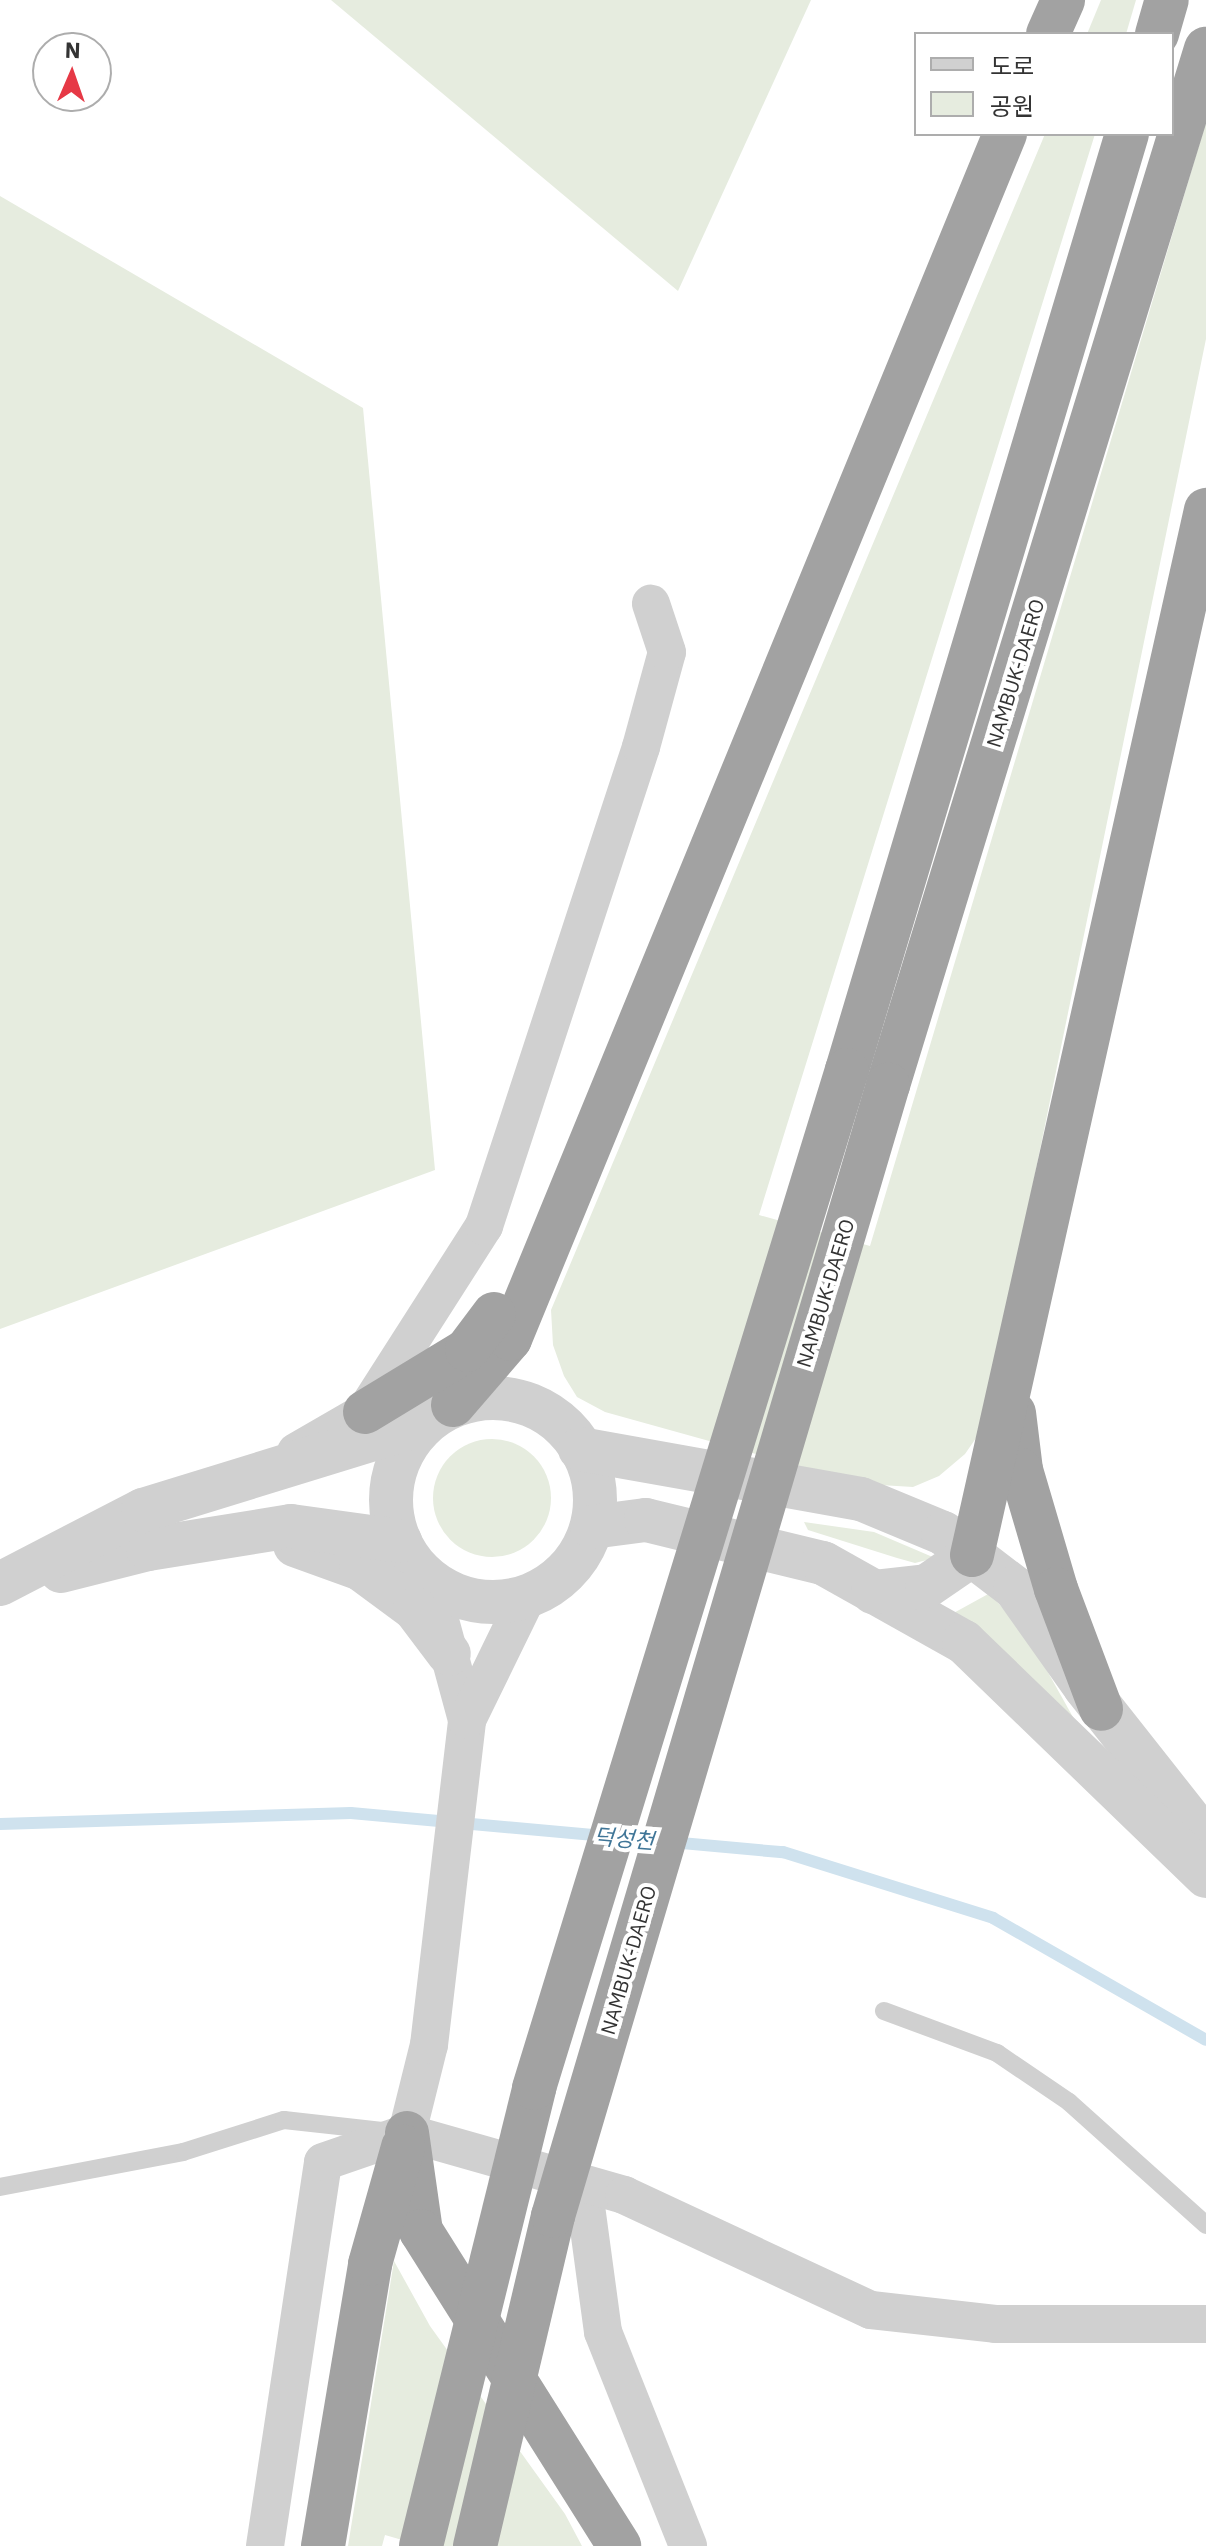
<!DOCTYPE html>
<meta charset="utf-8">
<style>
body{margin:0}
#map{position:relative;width:1206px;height:2546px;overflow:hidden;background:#fff;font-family:"IBM Plex Sans","Noto Sans KR",sans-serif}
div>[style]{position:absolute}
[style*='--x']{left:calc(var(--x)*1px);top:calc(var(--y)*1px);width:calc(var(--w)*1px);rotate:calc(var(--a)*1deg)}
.green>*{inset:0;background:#e6ecdf}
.round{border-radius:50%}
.stream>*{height:12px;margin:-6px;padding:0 6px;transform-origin:6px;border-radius:6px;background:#cfe2ee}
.service>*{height:18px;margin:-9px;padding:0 9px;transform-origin:9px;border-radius:9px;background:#d0d0d0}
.minor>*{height:38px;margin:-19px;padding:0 19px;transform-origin:19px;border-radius:19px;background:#d0d0d0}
.tertiary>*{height:44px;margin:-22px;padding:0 22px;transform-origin:22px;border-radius:22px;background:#d0d0d0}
.tertiary>.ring{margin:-22px;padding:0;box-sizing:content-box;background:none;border:44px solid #d0d0d0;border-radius:50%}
.trunk>*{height:44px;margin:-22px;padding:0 22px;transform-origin:22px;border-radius:22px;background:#a2a2a2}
.trunk-bridge>*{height:44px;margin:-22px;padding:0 22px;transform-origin:22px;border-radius:22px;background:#a2a2a2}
span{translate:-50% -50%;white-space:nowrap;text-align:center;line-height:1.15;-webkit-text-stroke:8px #fff;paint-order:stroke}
.street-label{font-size:20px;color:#333}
.water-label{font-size:22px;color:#3f7597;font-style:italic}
.legend{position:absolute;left:914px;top:32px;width:260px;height:104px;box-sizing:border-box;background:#fff;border:2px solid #adadad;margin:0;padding:10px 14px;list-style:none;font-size:24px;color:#333}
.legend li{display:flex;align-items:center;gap:16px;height:40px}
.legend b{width:40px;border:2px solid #adadad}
.north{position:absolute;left:32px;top:32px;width:80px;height:80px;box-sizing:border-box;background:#fff;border:2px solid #adadad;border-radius:50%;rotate:2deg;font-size:22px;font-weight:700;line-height:32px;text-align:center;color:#333}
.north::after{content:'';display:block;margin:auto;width:28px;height:36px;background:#e63946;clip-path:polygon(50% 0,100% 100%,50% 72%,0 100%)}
</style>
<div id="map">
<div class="green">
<i style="clip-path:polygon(331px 0,811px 0,678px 291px)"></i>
<i style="clip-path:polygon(1101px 0,1136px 0,1126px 34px,1087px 34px)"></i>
<i style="clip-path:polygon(1206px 122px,1206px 339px,983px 1428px,965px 1454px,939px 1476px,913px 1487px,864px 1484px,605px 1412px,577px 1397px,564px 1376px,553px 1345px,551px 1310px,1045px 134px,1095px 134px,759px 1215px,870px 1246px)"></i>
<i style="clip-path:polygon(0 196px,363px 408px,435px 1170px,0 1329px)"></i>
<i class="round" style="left:433px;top:1439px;width:118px;height:118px"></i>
<i style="clip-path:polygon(804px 1522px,874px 1532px,935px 1558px,915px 1563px,897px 1558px,808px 1530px)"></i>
<i style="clip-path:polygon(990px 1593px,1031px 1642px,1083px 1735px,950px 1615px)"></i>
<i style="clip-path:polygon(394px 2261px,430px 2326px,565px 2514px,582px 2546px,423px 2546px,385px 2535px,382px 2546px,348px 2546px)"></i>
</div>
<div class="stream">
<i style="--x:0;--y:1824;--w:351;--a:-1.8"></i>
<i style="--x:351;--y:1813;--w:434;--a:5.2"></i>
<i style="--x:783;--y:1852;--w:220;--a:17.4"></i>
<i style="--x:993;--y:1918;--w:245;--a:29.8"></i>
</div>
<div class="service">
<i style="--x:884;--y:2011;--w:121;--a:20.4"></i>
<i style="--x:997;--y:2053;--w:87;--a:34.2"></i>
<i style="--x:1069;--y:2102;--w:184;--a:41.9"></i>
<i style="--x:0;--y:2187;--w:186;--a:-10.8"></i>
<i style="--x:183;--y:2152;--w:106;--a:-17.6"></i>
<i style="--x:284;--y:2120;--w:101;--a:6.3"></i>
</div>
<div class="minor">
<i style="--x:296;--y:1452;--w:80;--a:-30.1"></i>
<i style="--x:365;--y:1412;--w:221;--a:-57.4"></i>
<i style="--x:484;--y:1226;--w:504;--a:-71.85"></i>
<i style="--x:641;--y:747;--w:98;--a:-74.7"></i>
<i style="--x:667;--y:652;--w:51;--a:-108.4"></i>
<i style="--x:429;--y:1580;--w:145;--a:74.8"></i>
<i style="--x:407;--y:2133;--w:91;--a:-76"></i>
<i style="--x:429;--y:2045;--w:327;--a:-83.3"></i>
<i style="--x:467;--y:1720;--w:137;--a:-64"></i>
<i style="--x:583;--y:2184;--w:149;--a:82.3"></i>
<i style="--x:603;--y:2332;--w:230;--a:68.3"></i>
<i style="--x:265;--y:2546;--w:388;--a:-81.4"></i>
<i style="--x:323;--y:2162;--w:89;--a:-19"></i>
<i style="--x:407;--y:2133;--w:226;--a:15.9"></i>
<i style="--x:624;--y:2195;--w:272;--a:25"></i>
<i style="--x:871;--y:2310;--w:125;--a:6.4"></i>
<i style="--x:995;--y:2324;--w:211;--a:0"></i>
</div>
<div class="tertiary">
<i class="ring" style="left:391px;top:1398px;width:160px;height:160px"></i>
<i style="--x:580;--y:1449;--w:285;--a:10.1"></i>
<i style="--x:861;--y:1499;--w:89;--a:22.5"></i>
<i style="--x:943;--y:1533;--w:91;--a:37.4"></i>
<i style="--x:1015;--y:1588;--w:121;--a:54.7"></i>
<i style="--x:1085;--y:1687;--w:195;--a:51.7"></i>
<i style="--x:592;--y:1527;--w:54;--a:-7.4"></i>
<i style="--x:646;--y:1520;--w:182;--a:13.7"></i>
<i style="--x:823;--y:1563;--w:162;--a:29.3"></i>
<i style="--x:964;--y:1642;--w:337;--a:44"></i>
<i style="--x:295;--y:1545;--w:70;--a:20"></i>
<i style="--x:361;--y:1569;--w:67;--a:36.5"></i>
<i style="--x:415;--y:1609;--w:56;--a:52.9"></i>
<i style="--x:61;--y:1571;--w:90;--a:-14.2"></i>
<i style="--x:148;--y:1549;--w:145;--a:-9.1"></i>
<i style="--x:291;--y:1526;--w:110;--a:7.8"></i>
<i style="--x:0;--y:1584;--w:161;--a:-27.4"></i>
<i style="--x:143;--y:1510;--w:293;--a:-17.1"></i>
<i style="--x:873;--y:1592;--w:54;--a:-6.3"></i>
<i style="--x:927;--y:1586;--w:55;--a:-34.6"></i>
</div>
<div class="trunk">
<i style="--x:1048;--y:34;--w:37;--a:-66"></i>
<i style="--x:1157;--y:34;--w:35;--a:-74"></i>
<i style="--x:847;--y:1070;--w:977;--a:-73.35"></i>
<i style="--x:888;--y:1085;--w:1084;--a:-72.94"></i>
<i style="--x:453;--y:1405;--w:87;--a:-49.2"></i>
<i style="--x:510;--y:1339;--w:1303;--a:-67.67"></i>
<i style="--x:365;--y:1412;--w:119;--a:-31.3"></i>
<i style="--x:467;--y:1350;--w:45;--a:-53.1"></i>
<i style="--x:1014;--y:1413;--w:57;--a:83"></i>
<i style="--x:1021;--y:1470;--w:124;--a:73.6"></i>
<i style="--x:1056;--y:1589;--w:128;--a:69.4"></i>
<i style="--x:972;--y:1555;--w:1071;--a:-77.38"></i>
<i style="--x:407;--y:2133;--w:99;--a:81.9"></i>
<i style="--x:421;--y:2231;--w:372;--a:57.8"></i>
<i style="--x:323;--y:2546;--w:286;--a:-80.5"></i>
<i style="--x:370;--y:2264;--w:122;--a:-74.2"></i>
</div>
<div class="trunk-bridge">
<i style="--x:421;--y:2546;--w:472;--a:-76.1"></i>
<i style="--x:534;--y:2088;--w:1065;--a:-72.91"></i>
<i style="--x:475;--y:2546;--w:339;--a:-76.7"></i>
<i style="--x:553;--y:2216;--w:1180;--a:-73.5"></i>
</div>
<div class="street-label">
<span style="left:1015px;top:673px;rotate:-73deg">NAMBUK-DAERO</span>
<span style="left:825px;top:1293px;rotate:-73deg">NAMBUK-DAERO</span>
<span style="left:628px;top:1960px;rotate:-74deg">NAMBUK-DAERO</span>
</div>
<div class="water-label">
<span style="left:624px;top:1838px;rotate:5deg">덕성천</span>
</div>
<ul class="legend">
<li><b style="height:10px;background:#d0d0d0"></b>도로</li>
<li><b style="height:22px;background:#e6ecdf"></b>공원</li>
</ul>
<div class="north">N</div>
</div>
